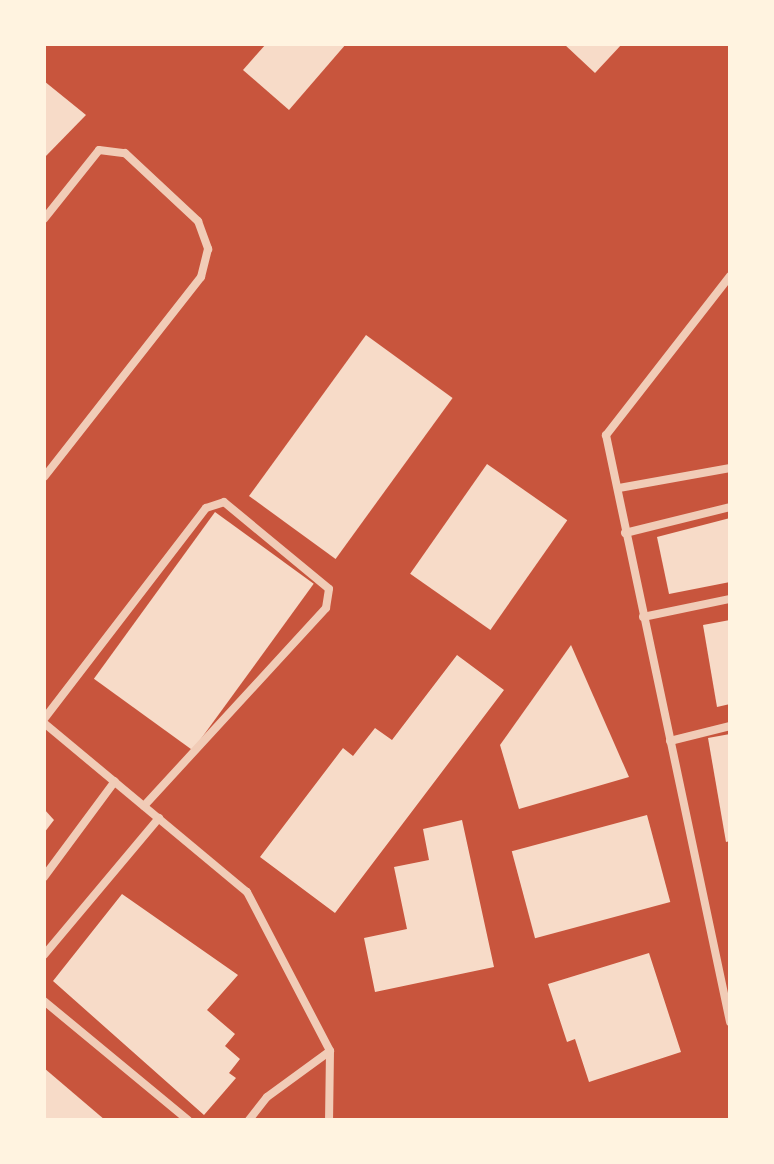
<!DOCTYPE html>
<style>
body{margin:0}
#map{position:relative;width:774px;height:1164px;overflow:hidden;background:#c8553d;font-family:Jost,sans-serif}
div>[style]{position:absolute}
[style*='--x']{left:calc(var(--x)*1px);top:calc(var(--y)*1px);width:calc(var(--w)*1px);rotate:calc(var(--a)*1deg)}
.building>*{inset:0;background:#f7dbc8;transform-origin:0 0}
.minor>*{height:8px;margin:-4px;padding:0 4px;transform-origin:4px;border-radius:4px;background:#f1ccb7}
span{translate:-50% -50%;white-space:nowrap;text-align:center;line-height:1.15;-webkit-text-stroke:8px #fff3e0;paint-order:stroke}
.frame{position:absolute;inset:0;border:46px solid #fff3e0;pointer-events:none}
</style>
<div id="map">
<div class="building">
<i style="clip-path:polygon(266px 44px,346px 44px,289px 110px,243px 70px)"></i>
<i style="clip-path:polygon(564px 44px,622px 44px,595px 73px)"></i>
<i style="clip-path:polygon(44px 81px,86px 115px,44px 158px)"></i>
<i style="left:366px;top:335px;width:107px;height:199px;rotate:36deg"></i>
<i style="left:487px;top:464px;width:98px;height:134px;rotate:35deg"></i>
<i style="left:215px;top:512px;width:122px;height:206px;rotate:36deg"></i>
<i style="clip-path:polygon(730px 518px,730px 582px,669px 594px,657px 537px)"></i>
<i style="clip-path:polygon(730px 620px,730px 704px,717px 707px,703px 625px)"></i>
<i style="clip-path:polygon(571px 645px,629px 777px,519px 809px,500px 745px)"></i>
<i style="clip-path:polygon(457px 655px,504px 690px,335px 913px,260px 857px,343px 748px,353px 756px,375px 728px,392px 740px)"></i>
<i style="clip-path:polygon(730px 734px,730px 841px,726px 842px,708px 738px)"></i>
<i style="clip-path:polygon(44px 809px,54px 820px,44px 833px)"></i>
<i style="left:647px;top:815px;width:90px;height:140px;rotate:75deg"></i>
<i style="clip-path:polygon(462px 820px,494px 967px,375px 992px,364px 938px,407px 929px,394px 867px,429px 860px,423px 829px)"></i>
<i style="clip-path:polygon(122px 894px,238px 975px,207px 1010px,235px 1034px,225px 1046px,240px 1059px,229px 1073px,236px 1078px,204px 1115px,53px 981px)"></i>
<i style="clip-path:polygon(649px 953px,681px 1052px,589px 1082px,575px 1039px,567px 1042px,548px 984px)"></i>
<i style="clip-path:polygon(44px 1068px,105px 1120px,44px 1120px)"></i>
</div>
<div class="minor">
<i style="--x:44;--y:219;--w:88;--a:-51.4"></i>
<i style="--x:99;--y:150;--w:26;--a:7"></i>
<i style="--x:125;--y:153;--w:100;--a:43"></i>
<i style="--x:198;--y:221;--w:30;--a:70"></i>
<i style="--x:208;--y:249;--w:29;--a:104"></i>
<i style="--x:201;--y:277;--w:254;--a:128.1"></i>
<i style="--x:730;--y:276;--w:202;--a:127.9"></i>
<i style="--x:606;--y:435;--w:600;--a:78.07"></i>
<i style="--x:619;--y:488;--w:113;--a:-10.2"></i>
<i style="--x:625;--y:533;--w:108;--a:-13.9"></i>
<i style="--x:643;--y:617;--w:89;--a:-11.7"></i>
<i style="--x:44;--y:719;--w:266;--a:-52.5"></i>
<i style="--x:206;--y:508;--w:19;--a:-18"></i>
<i style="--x:224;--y:502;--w:136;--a:39.6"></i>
<i style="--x:329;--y:589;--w:19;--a:99"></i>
<i style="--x:326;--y:608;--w:269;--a:132.6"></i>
<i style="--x:44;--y:723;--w:264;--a:39.8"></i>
<i style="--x:247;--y:892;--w:179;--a:62.4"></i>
<i style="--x:330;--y:1051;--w:69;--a:90.8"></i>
<i style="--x:670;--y:741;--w:62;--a:-14"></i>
<i style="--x:44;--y:877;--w:119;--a:-53.5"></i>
<i style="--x:44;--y:955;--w:179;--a:-50"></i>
<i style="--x:44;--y:1001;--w:187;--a:39.6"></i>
<i style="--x:249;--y:1120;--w:29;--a:-52"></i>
<i style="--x:267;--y:1097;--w:78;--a:-36.1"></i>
</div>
<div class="frame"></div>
</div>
